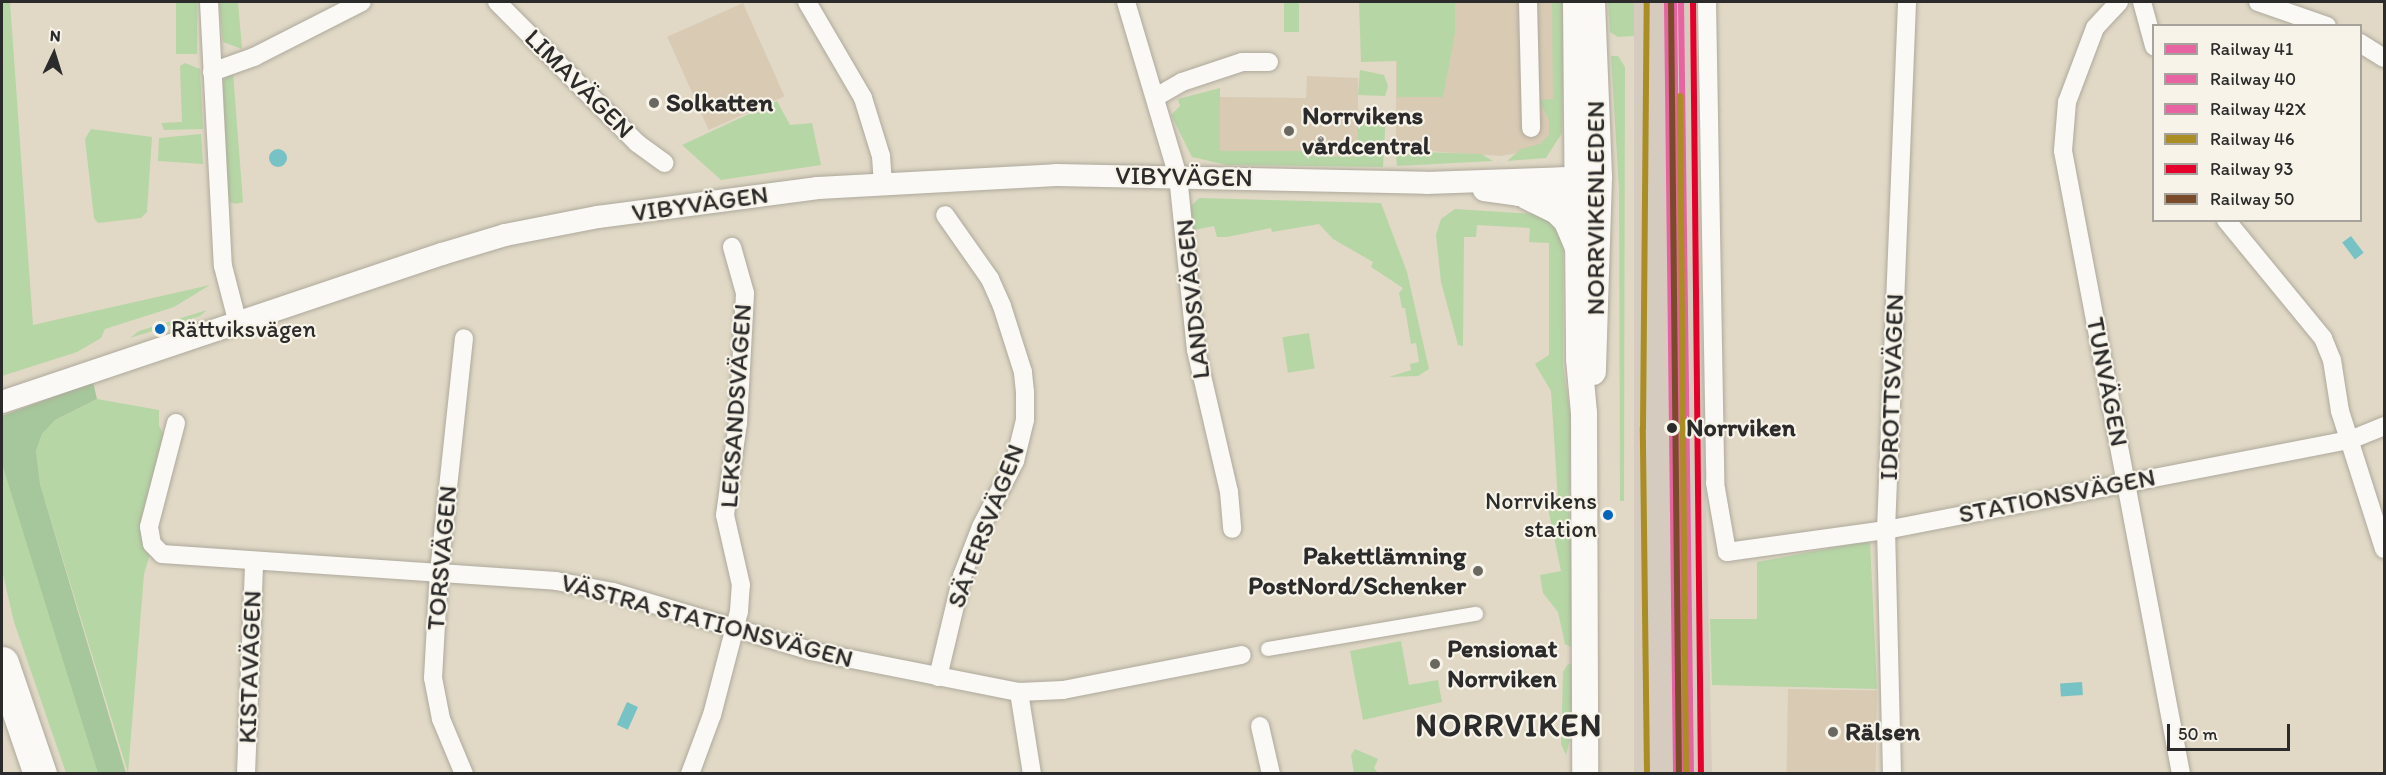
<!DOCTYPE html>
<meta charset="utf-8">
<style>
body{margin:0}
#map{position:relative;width:2386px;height:775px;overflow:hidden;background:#e1d9c6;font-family:Itim,sans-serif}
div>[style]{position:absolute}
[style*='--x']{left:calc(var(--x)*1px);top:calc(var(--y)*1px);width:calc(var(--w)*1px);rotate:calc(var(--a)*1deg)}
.built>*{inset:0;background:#d9cab4;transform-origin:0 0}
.industrial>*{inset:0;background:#d5ccbf}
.green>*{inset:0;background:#b6d6a6;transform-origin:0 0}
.forest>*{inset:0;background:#a6c69b}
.water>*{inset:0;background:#77c2c4;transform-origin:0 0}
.round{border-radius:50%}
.roads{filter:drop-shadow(0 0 2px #aea99c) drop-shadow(0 0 2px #aea99c)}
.pedestrian>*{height:14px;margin:-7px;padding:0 7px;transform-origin:7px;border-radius:7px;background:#faf9f6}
.minor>*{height:18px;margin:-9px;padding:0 9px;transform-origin:9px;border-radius:9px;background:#faf9f6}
.tertiary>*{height:22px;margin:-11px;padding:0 11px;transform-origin:11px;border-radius:11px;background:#faf9f6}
.secondary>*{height:26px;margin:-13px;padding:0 13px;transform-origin:13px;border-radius:13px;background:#faf9f6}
.motorway>*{height:33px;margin:-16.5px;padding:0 16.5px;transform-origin:16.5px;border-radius:16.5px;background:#faf9f6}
.rail-1>*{height:6px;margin:-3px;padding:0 3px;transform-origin:3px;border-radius:3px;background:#e763a1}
.rail-2>*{height:6px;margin:-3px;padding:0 3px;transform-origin:3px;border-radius:3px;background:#e763a1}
.rail-3>*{height:6px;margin:-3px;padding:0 3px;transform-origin:3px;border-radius:3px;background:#e763a1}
.rail-4>*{height:6px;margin:-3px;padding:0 3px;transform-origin:3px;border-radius:3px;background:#aa8d23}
.rail-5>*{height:6px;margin:-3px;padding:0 3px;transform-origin:3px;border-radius:3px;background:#e4002b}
.rail-6>*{height:6px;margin:-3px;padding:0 3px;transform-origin:3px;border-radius:3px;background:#7a4b2a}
.dots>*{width:16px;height:16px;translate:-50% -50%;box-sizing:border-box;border:3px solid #f7f3e8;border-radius:50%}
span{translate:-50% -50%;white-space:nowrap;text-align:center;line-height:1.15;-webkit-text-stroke:4.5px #f7f3e8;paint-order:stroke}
.bus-label{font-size:24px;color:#2b2b2b}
.left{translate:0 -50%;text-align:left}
.right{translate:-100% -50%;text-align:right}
.street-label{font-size:26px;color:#2b2b2b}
.poi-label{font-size:26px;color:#2b2b2b;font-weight:700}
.stop-label{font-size:26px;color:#2b2b2b;font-weight:700}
.district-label{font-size:32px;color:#2b2b2b;font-weight:700;letter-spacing:1.5px}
.frame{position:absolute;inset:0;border:3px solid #2b2b2b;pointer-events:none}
.legend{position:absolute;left:2152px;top:24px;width:210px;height:198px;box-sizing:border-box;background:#f7f3e8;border:2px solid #a5a39c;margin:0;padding:8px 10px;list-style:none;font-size:18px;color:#2b2b2b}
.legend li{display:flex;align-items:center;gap:12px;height:30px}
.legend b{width:30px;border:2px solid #a5a39c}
.north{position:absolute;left:24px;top:24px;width:60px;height:60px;-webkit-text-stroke:4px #f7f3e8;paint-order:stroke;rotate:4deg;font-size:16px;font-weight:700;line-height:24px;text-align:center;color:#2b2b2b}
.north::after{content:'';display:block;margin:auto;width:21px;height:27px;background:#2b2b2b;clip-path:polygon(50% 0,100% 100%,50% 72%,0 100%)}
.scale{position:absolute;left:2167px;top:724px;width:123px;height:27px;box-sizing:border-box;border:3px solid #2b2b2b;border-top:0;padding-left:8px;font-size:18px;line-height:21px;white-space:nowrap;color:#2b2b2b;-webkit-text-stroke:4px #f7f3e8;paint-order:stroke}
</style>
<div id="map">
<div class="built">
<i style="clip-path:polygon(1396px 2px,1559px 2px,1562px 120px,1549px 137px,1536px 150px,1500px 156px,1400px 149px,1396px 142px)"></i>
<i style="left:743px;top:3px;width:102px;height:83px;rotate:66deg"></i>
<i style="clip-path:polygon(1307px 76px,1358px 78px,1358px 157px,1307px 156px,1306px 151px,1219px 151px,1220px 97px,1306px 98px)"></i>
<i style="left:1788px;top:689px;width:89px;height:84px;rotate:1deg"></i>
</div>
<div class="industrial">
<i style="clip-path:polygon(1634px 2px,1695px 2px,1712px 773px,1634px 774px)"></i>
</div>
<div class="green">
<i style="clip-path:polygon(2px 2px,10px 2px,33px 325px,210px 285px,174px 307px,105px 329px,101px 338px,77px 352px,2px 376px)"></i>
<i style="left:176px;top:2px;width:21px;height:52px"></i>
<i style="clip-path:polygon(219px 2px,238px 2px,242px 49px,223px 42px)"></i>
<i style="left:1284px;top:2px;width:15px;height:30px"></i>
<i style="clip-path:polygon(1359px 2px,1455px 2px,1455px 33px,1443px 97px,1397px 97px,1397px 61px,1361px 62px)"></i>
<i style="clip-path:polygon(1552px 2px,1564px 2px,1562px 133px,1546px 158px,1507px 161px,1521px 149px,1540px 144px,1549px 135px,1549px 120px,1539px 100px,1553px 99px)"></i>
<i style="clip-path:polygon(1608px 2px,1634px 2px,1634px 36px,1618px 37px,1610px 32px)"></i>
<i style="clip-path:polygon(1611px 56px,1618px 56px,1625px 67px,1624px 501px,1620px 501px,1619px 190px)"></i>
<i style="clip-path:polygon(185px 63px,200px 69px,203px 129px,164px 130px,161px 123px,182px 122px,180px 66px)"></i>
<i style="clip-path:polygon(1360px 70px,1384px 75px,1388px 86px,1385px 96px,1358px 95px)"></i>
<i style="clip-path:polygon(233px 73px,243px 202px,236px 204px,230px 202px,228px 194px,223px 83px,226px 76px)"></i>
<i style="clip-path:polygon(1220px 88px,1220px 151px,1307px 151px,1307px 156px,1357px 157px,1358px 112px,1386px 113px,1383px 167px,1227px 165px,1192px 157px,1171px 115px,1180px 106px,1178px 99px)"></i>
<i style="clip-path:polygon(777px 101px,790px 125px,812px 123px,821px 165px,721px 180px,682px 145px)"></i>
<i style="clip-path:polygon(91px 129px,152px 137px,147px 212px,141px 218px,98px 223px,94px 218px,85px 139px)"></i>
<i style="clip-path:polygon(201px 134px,203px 164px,158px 161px,159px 138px)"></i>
<i style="clip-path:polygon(1422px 152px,1481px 154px,1493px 161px,1397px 166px,1396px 156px)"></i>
<i style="clip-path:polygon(1199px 198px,1381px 203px,1407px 272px,1429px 369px,1418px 376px,1389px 377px,1411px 370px,1410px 364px,1419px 362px,1416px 343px,1411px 344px,1405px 308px,1402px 308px,1399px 293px,1403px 288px,1371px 267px,1373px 262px,1333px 239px,1319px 224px,1272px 232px,1271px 228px,1227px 237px,1217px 237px,1214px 226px,1189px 231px,1191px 206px)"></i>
<i style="clip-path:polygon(1455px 209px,1534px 214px,1550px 222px,1563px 241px,1563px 366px,1571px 420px,1569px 526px,1574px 561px,1573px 648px,1565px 644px,1558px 612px,1543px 593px,1540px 575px,1561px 571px,1548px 508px,1558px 501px,1551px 391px,1535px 364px,1549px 355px,1549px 243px,1529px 242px,1530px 228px,1477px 225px,1476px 237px,1464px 237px,1463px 346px,1458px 345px,1441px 282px,1436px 235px,1441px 219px)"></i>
<i style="clip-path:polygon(207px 310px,200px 316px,130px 338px,139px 331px)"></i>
<i style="left:1309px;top:333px;width:36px;height:27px;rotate:81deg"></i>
<i style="clip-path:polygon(97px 399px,159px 410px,159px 426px,165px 436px,150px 554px,144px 574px,128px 773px,40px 484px,36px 451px,42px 434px,55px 420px)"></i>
<i style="clip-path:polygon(2px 464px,84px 721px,98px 773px,66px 773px,14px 622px,2px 570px)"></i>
<i style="clip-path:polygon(1870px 541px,1877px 689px,1712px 685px,1710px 619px,1757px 619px,1757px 562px)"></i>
<i style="clip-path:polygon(1401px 641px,1409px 685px,1438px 680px,1442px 702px,1363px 720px,1350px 651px)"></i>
<i style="clip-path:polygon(1568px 664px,1572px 665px,1575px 718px,1566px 755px,1561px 744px,1563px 672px)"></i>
<i style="clip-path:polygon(1355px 749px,1378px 759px,1374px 768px,1378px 773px,1354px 773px,1351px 755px)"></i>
</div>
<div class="forest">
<i style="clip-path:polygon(93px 382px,97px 399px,55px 420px,42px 434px,36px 451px,40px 484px,126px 773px,98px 773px,2px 464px,2px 416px)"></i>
</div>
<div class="water">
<i class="round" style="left:269px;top:149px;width:18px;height:18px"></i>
<i style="left:2351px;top:236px;width:21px;height:11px;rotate:53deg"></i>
<i style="left:2082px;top:682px;width:13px;height:22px;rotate:86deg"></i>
<i style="left:627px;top:702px;width:12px;height:25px;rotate:24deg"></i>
</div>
<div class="roads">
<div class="pedestrian">
<i style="--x:1268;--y:649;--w:211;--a:-9.6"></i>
</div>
<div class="minor">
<i style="--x:209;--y:2;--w:264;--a:87"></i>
<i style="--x:223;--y:266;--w:56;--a:75.5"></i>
<i style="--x:497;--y:2;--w:199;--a:45.2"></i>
<i style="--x:637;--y:143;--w:34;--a:36"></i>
<i style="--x:807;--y:2;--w:111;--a:59.7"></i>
<i style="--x:863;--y:98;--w:61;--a:72.8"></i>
<i style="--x:881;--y:156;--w:26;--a:86"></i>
<i style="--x:1126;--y:2;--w:182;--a:73.4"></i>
<i style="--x:1178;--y:176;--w:175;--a:84.1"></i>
<i style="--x:1196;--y:350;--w:146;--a:76.9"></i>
<i style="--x:1229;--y:492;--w:37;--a:85"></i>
<i style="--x:1528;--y:2;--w:126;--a:88.6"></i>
<i style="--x:1707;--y:2;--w:481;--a:89"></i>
<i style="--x:1715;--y:483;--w:70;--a:80.1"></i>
<i style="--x:1727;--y:552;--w:161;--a:-7.9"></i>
<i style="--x:1886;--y:530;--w:473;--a:-11"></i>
<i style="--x:2350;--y:440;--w:37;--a:-22"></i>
<i style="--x:2119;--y:2;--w:35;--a:133"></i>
<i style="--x:2095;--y:28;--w:79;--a:110.7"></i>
<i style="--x:2067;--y:102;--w:49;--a:94.7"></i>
<i style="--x:2063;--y:151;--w:634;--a:79.27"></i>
<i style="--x:2142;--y:2;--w:46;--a:74.7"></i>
<i style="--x:2258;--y:2;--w:73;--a:19.2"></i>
<i style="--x:2360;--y:43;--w:28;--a:32"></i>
<i style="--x:212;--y:72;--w:45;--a:-19.7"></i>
<i style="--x:254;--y:57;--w:121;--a:-27"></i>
<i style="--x:1156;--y:97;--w:30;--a:-30"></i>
<i style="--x:1182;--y:82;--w:63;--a:-18.4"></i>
<i style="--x:1242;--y:62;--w:27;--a:0"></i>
<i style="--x:2226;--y:220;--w:153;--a:50.6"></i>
<i style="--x:2323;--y:338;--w:24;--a:68"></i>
<i style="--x:2332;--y:360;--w:52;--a:81.1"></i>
<i style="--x:2340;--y:411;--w:145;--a:72.3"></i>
<i style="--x:176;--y:423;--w:107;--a:104.6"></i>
<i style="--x:149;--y:527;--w:17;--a:80"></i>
<i style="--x:152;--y:544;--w:14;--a:45"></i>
<i style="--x:162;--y:554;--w:395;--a:3.9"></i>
<i style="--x:556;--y:581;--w:58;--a:10.9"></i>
<i style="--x:613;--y:592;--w:207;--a:16.6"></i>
<i style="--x:811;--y:651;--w:212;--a:11.2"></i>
<i style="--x:1019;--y:692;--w:44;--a:-2.6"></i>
<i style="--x:1063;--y:690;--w:182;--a:-11.1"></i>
<i style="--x:938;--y:677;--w:104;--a:-76.6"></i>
<i style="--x:962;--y:576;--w:53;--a:-68.8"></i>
<i style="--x:981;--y:527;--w:74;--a:-62.7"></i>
<i style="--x:1015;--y:461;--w:42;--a:-76.3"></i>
<i style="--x:1025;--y:420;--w:28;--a:-90"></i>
<i style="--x:1025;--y:392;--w:20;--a:-96"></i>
<i style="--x:1023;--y:372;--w:69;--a:-107.7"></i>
<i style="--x:1002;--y:306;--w:30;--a:-114"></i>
<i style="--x:990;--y:279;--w:78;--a:-125.1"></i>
<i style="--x:1019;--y:692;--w:83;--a:81"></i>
<i style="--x:1260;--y:726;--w:49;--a:77.1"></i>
<i style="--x:246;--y:774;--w:213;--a:-87.8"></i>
<i style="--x:464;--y:774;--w:60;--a:-112.7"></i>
<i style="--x:441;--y:719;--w:42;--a:-101"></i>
<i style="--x:433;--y:678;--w:106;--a:-86.8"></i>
<i style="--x:439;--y:572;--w:235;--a:-83.9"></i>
<i style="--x:690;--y:774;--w:63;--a:-69.6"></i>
<i style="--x:712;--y:715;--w:107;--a:-75.4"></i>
<i style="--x:739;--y:611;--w:26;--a:-86"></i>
<i style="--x:741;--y:585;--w:72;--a:-102.9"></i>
<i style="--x:725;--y:515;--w:93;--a:-82"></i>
<i style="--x:738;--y:423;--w:130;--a:-86.9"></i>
<i style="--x:745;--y:293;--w:48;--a:-105.8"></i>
<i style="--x:1892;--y:774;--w:244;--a:-91.4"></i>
<i style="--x:1886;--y:530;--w:528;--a:-87.72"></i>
</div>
<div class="tertiary">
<i style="--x:1484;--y:190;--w:35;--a:8"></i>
<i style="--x:1519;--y:195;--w:76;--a:0"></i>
<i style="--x:1526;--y:198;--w:32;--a:26"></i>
<i style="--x:1555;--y:212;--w:14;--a:45"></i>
<i style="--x:1565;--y:222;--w:30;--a:67"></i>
<i style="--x:2;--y:402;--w:464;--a:-18.6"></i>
<i style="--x:442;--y:254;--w:66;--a:-16.8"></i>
<i style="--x:505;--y:235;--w:95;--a:-11"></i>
<i style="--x:598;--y:217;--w:222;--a:-7.5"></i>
<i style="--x:818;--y:188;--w:238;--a:-3.1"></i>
<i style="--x:1056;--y:175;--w:370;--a:1.2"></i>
<i style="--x:1426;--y:183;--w:169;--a:-2"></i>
</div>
<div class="secondary">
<i style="--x:1576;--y:2;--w:357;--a:89.5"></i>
<i style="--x:1579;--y:359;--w:54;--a:84.7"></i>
<i style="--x:1584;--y:413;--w:361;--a:89.8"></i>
<i style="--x:1592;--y:2;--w:175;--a:87.7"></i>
<i style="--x:1599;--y:177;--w:195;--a:91.8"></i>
</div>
<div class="motorway">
<i style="--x:2;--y:663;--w:117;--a:71.1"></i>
</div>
</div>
<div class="rail-1">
<i style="--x:1674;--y:2;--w:772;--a:89.26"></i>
</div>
<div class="rail-2">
<i style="--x:1667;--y:2;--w:772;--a:89.33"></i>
</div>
<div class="rail-3">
<i style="--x:1681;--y:2;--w:772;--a:89.26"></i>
</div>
<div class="rail-4">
<i style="--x:1680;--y:96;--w:678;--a:89.49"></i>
<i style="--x:1647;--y:774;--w:346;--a:-90.7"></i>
<i style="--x:1643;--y:428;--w:426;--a:-89.5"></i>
</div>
<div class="rail-5">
<i style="--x:1693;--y:2;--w:772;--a:89.41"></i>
</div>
<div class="rail-6">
<i style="--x:1671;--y:2;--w:772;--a:89.41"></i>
</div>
<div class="dots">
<i style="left:654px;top:103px;background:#6b6861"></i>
<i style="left:1289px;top:131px;background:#6b6861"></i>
<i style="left:160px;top:329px;background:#0065bd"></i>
<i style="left:1672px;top:428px;background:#2b2b2b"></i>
<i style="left:1608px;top:515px;background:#0065bd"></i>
<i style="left:1478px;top:571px;background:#6b6861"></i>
<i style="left:1435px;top:664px;background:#6b6861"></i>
<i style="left:1833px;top:732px;background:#6b6861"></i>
</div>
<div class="bus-label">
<span class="left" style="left:171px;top:329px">Rättviksvägen</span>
<span class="right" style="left:1597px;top:515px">Norrvikens<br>station</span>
</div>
<div class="street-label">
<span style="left:579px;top:84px;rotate:45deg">LIMAVÄGEN</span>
<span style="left:1184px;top:177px;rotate:1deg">VIBYVÄGEN</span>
<span style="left:700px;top:204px;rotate:-8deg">VIBYVÄGEN</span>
<span style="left:1596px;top:208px;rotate:-90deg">NORRVIKENLEDEN</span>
<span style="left:1193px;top:299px;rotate:-96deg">LANDSVÄGEN</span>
<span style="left:2107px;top:382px;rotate:79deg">TUNVÄGEN</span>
<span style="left:1892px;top:387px;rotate:-88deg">IDROTTSVÄGEN</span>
<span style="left:736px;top:406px;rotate:-86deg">LEKSANDSVÄGEN</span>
<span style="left:2057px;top:496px;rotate:-11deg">STATIONSVÄGEN</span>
<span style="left:986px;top:526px;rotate:-69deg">SÄTERSVÄGEN</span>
<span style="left:442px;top:558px;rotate:-85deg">TORSVÄGEN</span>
<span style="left:707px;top:621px;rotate:15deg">VÄSTRA STATIONSVÄGEN</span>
<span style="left:250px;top:667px;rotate:-88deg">KISTAVÄGEN</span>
</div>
<div class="poi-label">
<span class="left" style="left:666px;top:103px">Solkatten</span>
<span class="left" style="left:1302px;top:131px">Norrvikens<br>vårdcentral</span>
<span class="right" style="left:1466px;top:571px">Pakettlämning<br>PostNord/Schenker</span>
<span class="left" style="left:1447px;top:664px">Pensionat<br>Norrviken</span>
<span class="left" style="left:1845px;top:732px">Rälsen</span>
</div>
<div class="stop-label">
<span class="left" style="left:1686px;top:428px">Norrviken</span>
</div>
<div class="district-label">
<span style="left:1509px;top:725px">NORRVIKEN</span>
</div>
<div class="frame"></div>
<ul class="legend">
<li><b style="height:8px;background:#e763a1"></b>Railway 41</li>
<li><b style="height:8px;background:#e763a1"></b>Railway 40</li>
<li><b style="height:8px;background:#e763a1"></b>Railway 42X</li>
<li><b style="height:8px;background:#aa8d23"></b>Railway 46</li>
<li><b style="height:8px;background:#e4002b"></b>Railway 93</li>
<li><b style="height:8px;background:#7a4b2a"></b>Railway 50</li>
</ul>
<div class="north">N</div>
<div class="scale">50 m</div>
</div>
